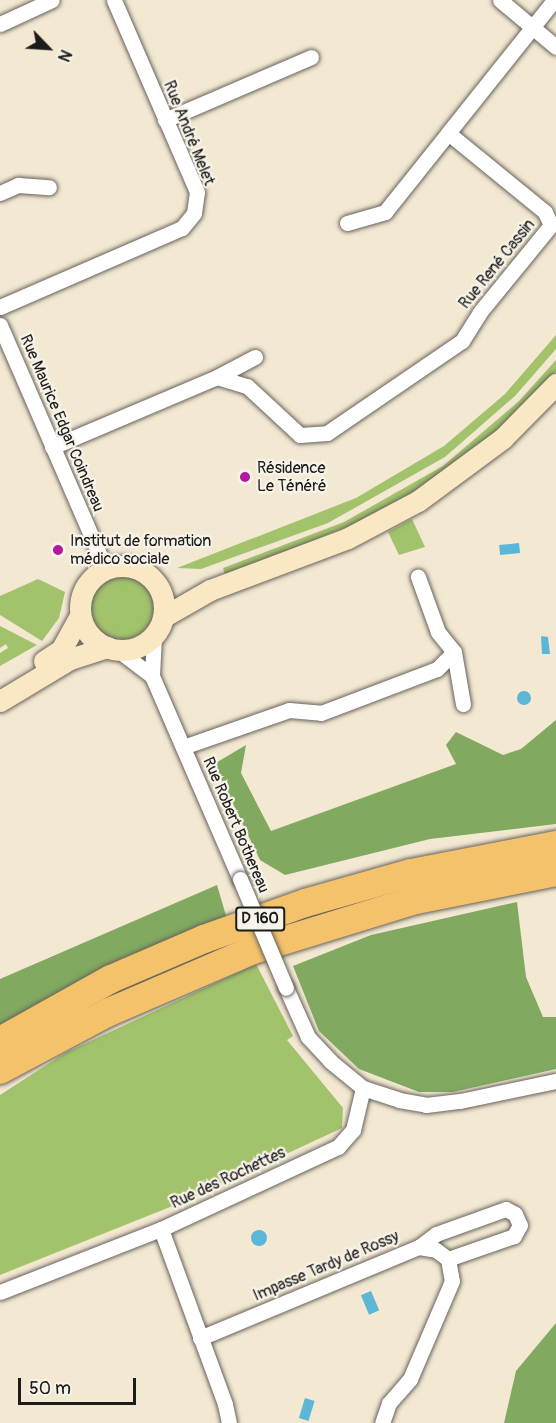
<!DOCTYPE html>
<meta charset="utf-8">
<style>
body{margin:0}
#map{position:relative;width:556px;height:1423px;overflow:hidden;background:#f3e8d2;font-family:Pangolin,sans-serif}
div>[style]{position:absolute}
[style*='--x']{left:calc(var(--x)*1px);top:calc(var(--y)*1px);width:calc(var(--w)*1px);rotate:calc(var(--a)*1deg)}
.green>*{inset:0;background:#a2c36c}
.round{border-radius:50%}
.forest>*{inset:0;background:#81a960}
.water>*{inset:0;background:#5bb6d8;transform-origin:0 0}
.roads{filter:drop-shadow(0 0 2px #67635c) drop-shadow(0 0 2px #67635c)}
.street>*{height:15px;margin:-7.5px;padding:0 7.5px;transform-origin:7.5px;border-radius:7.5px;background:#fff}
.secondary>*{height:21px;margin:-10.5px;padding:0 10.5px;transform-origin:10.5px;border-radius:10.5px;background:#fae7c3}
.secondary>.ring{margin:-10.5px;padding:0;box-sizing:content-box;background:none;border:21px solid #fae7c3;border-radius:50%}
.highway>*{height:28px;margin:-14px;padding:0 14px;transform-origin:14px;border-radius:14px;background:#f3c26a}
.bridges{filter:drop-shadow(0 0 2px #67635c) drop-shadow(0 0 2px #67635c)}
.street-bridge>*{height:15px;margin:-7.5px;padding:0 7.5px;transform-origin:7.5px;border-radius:7.5px;background:#fff}
.dots>*{width:16px;height:16px;translate:-50% -50%;box-sizing:border-box;border:3px solid #f7f3e8;border-radius:50%}
span{translate:-50% -50%;white-space:nowrap;text-align:center;line-height:1.15;-webkit-text-stroke:4.5px #f7f3e8;paint-order:stroke}
.shield-label span{padding:2px 4px;background:#f7f3e8;border:2px solid;border-radius:4px;-webkit-text-stroke-width:0}
.shield-label{font-size:15px;color:#1c1c1c;font-weight:700}
.street-label{font-size:16px;color:#1c1c1c}
.poi-label{font-size:16px;color:#1c1c1c}
.left{translate:0 -50%;text-align:left}
.north{position:absolute;left:18px;top:18px;width:60px;height:60px;-webkit-text-stroke:4px #f7f3e8;paint-order:stroke;rotate:115deg;font-size:16px;font-weight:700;line-height:24px;text-align:center;color:#1c1c1c}
.north::after{content:'';display:block;margin:auto;width:21px;height:27px;background:#1c1c1c;clip-path:polygon(50% 0,100% 100%,50% 72%,0 100%)}
.scale{position:absolute;left:18px;top:1378px;width:118px;height:27px;box-sizing:border-box;border:3px solid #1c1c1c;border-top:0;padding-left:8px;font-size:18px;line-height:21px;white-space:nowrap;color:#1c1c1c;-webkit-text-stroke:4px #f7f3e8;paint-order:stroke}
</style>
<div id="map">
<div class="green">
<i style="clip-path:polygon(556px 335px,556px 349px,515px 396px,445px 457px,328px 523px,201px 569px,177px 568px,356px 498px,444px 446px,505px 394px)"></i>
<i style="clip-path:polygon(556px 360px,556px 371px,500px 430px,412px 495px,365px 520px,225px 575px,223px 568px,344px 522px,443px 466px,519px 401px)"></i>
<i style="clip-path:polygon(412px 519px,425px 547px,399px 555px,388px 532px)"></i>
<i class="round" style="left:88px;top:574px;width:66px;height:66px"></i>
<i style="clip-path:polygon(38px 579px,65px 592px,59px 618px,42px 641px,0 615px,0 596px)"></i>
<i style="clip-path:polygon(0 626px,37px 645px,0 666px,0 653px,8px 648px,6px 644px,0 648px)"></i>
<i style="clip-path:polygon(256px 964px,293px 1036px,287px 1040px,343px 1108px,342px 1128px,185px 1201px,0 1275px,0 1095px,65px 1053px)"></i>
</div>
<div class="forest">
<i style="clip-path:polygon(556px 720px,556px 824px,430px 839px,285px 875px,260px 860px,214px 764px,246px 745px,241px 773px,271px 831px,456px 764px,446px 745px,456px 732px,503px 755px,521px 749px)"></i>
<i style="clip-path:polygon(217px 885px,227px 919px,0 1026px,0 979px)"></i>
<i style="clip-path:polygon(517px 902px,526px 977px,543px 1017px,556px 1017px,556px 1069px,453px 1092px,419px 1092px,359px 1069px,319px 1031px,293px 966px,371px 935px)"></i>
<i style="clip-path:polygon(556px 1323px,556px 1423px,504px 1423px,516px 1371px)"></i>
</div>
<div class="water">
<i style="left:519px;top:543px;width:10px;height:20px;rotate:84deg"></i>
<i style="clip-path:polygon(541px 636px,548px 637px,550px 654px,542px 654px)"></i>
<i class="round" style="left:517px;top:691px;width:14px;height:14px"></i>
<i class="round" style="left:251px;top:1230px;width:16px;height:16px"></i>
<i style="left:371px;top:1291px;width:21px;height:11px;rotate:67deg"></i>
<i style="left:305px;top:1398px;width:10px;height:21px;rotate:17deg"></i>
</div>
<div class="roads">
<div class="street">
<i style="--x:500;--y:0;--w:73;--a:40"></i>
<i style="--x:0;--y:24;--w:57;--a:-24.8"></i>
<i style="--x:165;--y:120;--w:159;--a:-23.3"></i>
<i style="--x:0;--y:193;--w:20;--a:-24"></i>
<i style="--x:18;--y:185;--w:31;--a:4"></i>
<i style="--x:347;--y:223;--w:40;--a:-16"></i>
<i style="--x:385;--y:212;--w:101;--a:-51.4"></i>
<i style="--x:0;--y:307;--w:198;--a:-23.5"></i>
<i style="--x:182;--y:228;--w:19;--a:-51"></i>
<i style="--x:194;--y:213;--w:21;--a:-82"></i>
<i style="--x:197;--y:192;--w:209;--a:-113.4"></i>
<i style="--x:0;--y:325;--w:265;--a:66.6"></i>
<i style="--x:217;--y:377;--w:43;--a:-27.8"></i>
<i style="--x:52;--y:447;--w:179;--a:-23"></i>
<i style="--x:217;--y:377;--w:31;--a:17"></i>
<i style="--x:247;--y:386;--w:72;--a:42.8"></i>
<i style="--x:300;--y:435;--w:27;--a:-4"></i>
<i style="--x:327;--y:433;--w:163;--a:-34.3"></i>
<i style="--x:462;--y:341;--w:34;--a:-58"></i>
<i style="--x:480;--y:312;--w:112;--a:-50.8"></i>
<i style="--x:551;--y:225;--w:14;--a:-115"></i>
<i style="--x:545;--y:212;--w:125;--a:-140.8"></i>
<i style="--x:448;--y:133;--w:170;--a:-51.4"></i>
<i style="--x:154;--y:636;--w:40;--a:92.9"></i>
<i style="--x:152;--y:676;--w:221;--a:66.6"></i>
<i style="--x:118;--y:650;--w:43;--a:37.4"></i>
<i style="--x:454;--y:652;--w:53;--a:80.2"></i>
<i style="--x:183;--y:747;--w:112;--a:-19.2"></i>
<i style="--x:289;--y:710;--w:32;--a:5"></i>
<i style="--x:321;--y:713;--w:124;--a:-20.8"></i>
<i style="--x:437;--y:669;--w:24;--a:-45"></i>
<i style="--x:454;--y:652;--w:26;--a:-129"></i>
<i style="--x:438;--y:632;--w:59;--a:-110"></i>
<i style="--x:286;--y:988;--w:54;--a:65.8"></i>
<i style="--x:308;--y:1037;--w:33;--a:47"></i>
<i style="--x:330;--y:1061;--w:43;--a:39.3"></i>
<i style="--x:363;--y:1088;--w:38;--a:18"></i>
<i style="--x:399;--y:1100;--w:27;--a:10"></i>
<i style="--x:426;--y:1105;--w:34;--a:-7"></i>
<i style="--x:460;--y:1101;--w:98;--a:-11.8"></i>
<i style="--x:419;--y:1247;--w:21;--a:-37"></i>
<i style="--x:436;--y:1234;--w:74;--a:-19.7"></i>
<i style="--x:506;--y:1209;--w:10;--a:29"></i>
<i style="--x:515;--y:1214;--w:12;--a:66"></i>
<i style="--x:520;--y:1225;--w:13;--a:119"></i>
<i style="--x:514;--y:1236;--w:70;--a:160.8"></i>
<i style="--x:0;--y:1292;--w:173;--a:-21.4"></i>
<i style="--x:200;--y:1338;--w:237;--a:-22.6"></i>
<i style="--x:419;--y:1247;--w:17;--a:10"></i>
<i style="--x:436;--y:1250;--w:15;--a:37"></i>
<i style="--x:448;--y:1259;--w:22;--a:80"></i>
<i style="--x:452;--y:1281;--w:107;--a:113.2"></i>
<i style="--x:410;--y:1379;--w:32;--a:131"></i>
<i style="--x:389;--y:1403;--w:21;--a:109"></i>
<i style="--x:229;--y:1423;--w:19;--a:-102"></i>
<i style="--x:225;--y:1404;--w:186;--a:-110.1"></i>
<i style="--x:161;--y:1229;--w:195;--a:-24.9"></i>
<i style="--x:338;--y:1147;--w:23;--a:-49"></i>
<i style="--x:353;--y:1130;--w:43;--a:-76.6"></i>
</div>
<div class="secondary">
<i class="ring" style="left:80px;top:566px;width:63px;height:63px"></i>
<i style="--x:163;--y:617;--w:54;--a:-29.9"></i>
<i style="--x:210;--y:590;--w:147;--a:-20.6"></i>
<i style="--x:348;--y:538;--w:79;--a:-27.9"></i>
<i style="--x:418;--y:501;--w:106;--a:-36.5"></i>
<i style="--x:503;--y:438;--w:76;--a:-45.5"></i>
<i style="--x:44;--y:661;--w:20;--a:-33"></i>
<i style="--x:61;--y:650;--w:39;--a:-61"></i>
<i style="--x:0;--y:701;--w:82;--a:-31"></i>
<i style="--x:70;--y:659;--w:39;--a:-18"></i>
</div>
<div class="highway">
<i style="--x:0;--y:1041;--w:127;--a:-29.2"></i>
<i style="--x:111;--y:979;--w:101;--a:-23.3"></i>
<i style="--x:204;--y:939;--w:107;--a:-19.6"></i>
<i style="--x:305;--y:903;--w:110;--a:-15.8"></i>
<i style="--x:411;--y:873;--w:148;--a:-10.9"></i>
<i style="--x:0;--y:1070;--w:123;--a:-28"></i>
<i style="--x:109;--y:1012;--w:157;--a:-23.3"></i>
<i style="--x:253;--y:950;--w:170;--a:-17.1"></i>
<i style="--x:416;--y:900;--w:143;--a:-11.3"></i>
</div>
</div>
<div class="bridges">
<div class="street-bridge">
<i style="--x:240;--y:879;--w:118;--a:67.1"></i>
</div>
</div>
<div class="dots">
<i style="left:245px;top:477px;background:#b5179e"></i>
<i style="left:58px;top:550px;background:#b5179e"></i>
</div>
<div class="shield-label">
<span style="left:260px;top:919px">D 160</span>
</div>
<div class="street-label">
<span style="left:189px;top:133px;rotate:68deg">Rue André Melet</span>
<span style="left:497px;top:264px;rotate:-51deg">Rue René Cassin</span>
<span style="left:62px;top:423px;rotate:67deg">Rue Maurice Edgar Coindreau</span>
<span style="left:236px;top:825px;rotate:67deg">Rue Robert Bothereau</span>
<span style="left:228px;top:1178px;rotate:-25deg">Rue des Rochettes</span>
<span style="left:326px;top:1266px;rotate:-23deg">Impasse Tardy de Rossy</span>
</div>
<div class="poi-label">
<span class="left" style="left:257px;top:477px">Résidence<br>Le Ténéré</span>
<span class="left" style="left:70px;top:550px">Institut de formation<br>médico sociale</span>
</div>
<div class="north">N</div>
<div class="scale">50 m</div>
</div>
